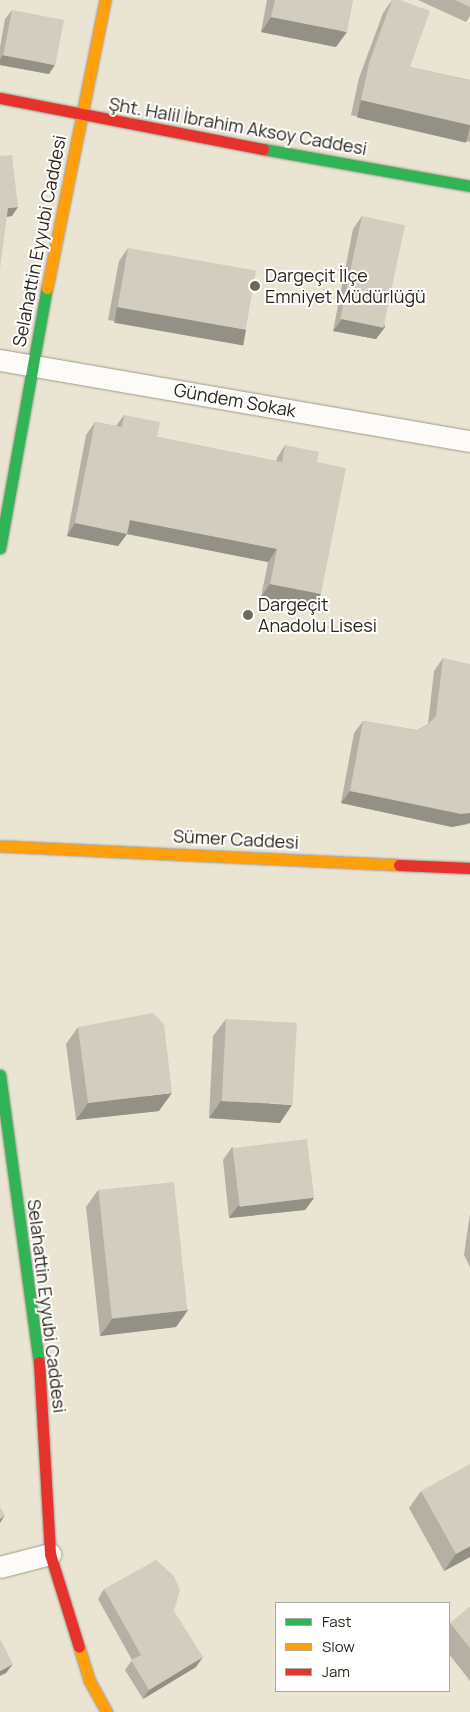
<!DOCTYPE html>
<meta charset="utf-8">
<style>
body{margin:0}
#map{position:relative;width:470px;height:1712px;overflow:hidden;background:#eae5d2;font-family:Manrope,sans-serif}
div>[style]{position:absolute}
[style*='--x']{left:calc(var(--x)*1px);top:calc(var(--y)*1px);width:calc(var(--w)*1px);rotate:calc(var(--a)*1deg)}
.roads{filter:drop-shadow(0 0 1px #9e9a8b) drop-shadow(0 0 1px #9e9a8b)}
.street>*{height:21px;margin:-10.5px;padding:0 10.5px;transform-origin:10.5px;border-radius:10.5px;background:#fcfbf8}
.fast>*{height:11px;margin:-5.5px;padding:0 5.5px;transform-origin:5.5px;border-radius:5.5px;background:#30b455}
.slow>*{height:11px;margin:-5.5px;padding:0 5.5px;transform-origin:5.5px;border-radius:5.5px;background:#ff9f0a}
.jam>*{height:11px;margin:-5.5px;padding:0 5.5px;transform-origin:5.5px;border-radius:5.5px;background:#e5322d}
.wall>*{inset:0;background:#b5b0a3}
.shaded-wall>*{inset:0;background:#939085;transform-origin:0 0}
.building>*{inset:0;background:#d2cdbe;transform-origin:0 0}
.dots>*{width:14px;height:14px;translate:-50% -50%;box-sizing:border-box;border:2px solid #fff;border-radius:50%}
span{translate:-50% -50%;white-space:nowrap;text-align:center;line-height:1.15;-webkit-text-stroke:4px #fff;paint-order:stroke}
.street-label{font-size:18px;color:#2a2619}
.poi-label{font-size:18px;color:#2a2619}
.left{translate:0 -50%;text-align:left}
.legend{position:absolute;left:275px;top:1602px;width:175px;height:90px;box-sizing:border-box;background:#fff;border:1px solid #aaa8a3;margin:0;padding:6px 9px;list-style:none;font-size:15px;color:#2a2619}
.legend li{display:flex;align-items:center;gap:10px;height:25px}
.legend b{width:25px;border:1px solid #aaa8a3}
</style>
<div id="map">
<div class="roads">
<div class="street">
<i style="--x:0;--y:360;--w:477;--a:9.8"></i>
<i style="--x:0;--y:1567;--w:52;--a:-14.6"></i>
</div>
<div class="fast">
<i style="--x:263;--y:149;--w:210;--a:10.1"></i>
<i style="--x:0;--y:548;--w:264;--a:-79.8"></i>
<i style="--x:0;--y:1075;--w:290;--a:82.3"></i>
</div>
<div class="slow">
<i style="--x:47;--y:288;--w:294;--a:-78.6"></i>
<i style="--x:0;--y:846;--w:399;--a:2.7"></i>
<i style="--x:79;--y:1647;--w:34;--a:73"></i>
<i style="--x:89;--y:1680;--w:37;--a:61"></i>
</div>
<div class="jam">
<i style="--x:0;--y:98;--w:268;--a:11"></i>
<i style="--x:399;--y:865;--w:71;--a:2.4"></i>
<i style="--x:39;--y:1362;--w:192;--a:86.7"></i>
<i style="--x:50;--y:1554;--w:97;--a:72.7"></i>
</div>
</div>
<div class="wall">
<i style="clip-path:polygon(267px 0,353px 0,336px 47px,261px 32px)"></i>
<i style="clip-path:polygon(392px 0,400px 0,410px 67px,470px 80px,470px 142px,351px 115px,359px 78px,383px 13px)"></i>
<i style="clip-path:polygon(418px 0,470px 0,470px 16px,466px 22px)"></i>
<i style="clip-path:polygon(12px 10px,49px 74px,0 65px,0 47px,5px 19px)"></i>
<i style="clip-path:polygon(362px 216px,385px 327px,376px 339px,333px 331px,353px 229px)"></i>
<i style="clip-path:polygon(128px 248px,246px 329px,237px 342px,108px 320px,119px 261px)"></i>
<i style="clip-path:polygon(124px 415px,157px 437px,276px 461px,277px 458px,285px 445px,317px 462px,321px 594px,312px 607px,261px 597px,268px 562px,127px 534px,118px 546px,67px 536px,86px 435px,95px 422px,116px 426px)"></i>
<i style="clip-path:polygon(443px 658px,469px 824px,452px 827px,341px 803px,354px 733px,363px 721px,417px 730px,428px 724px,434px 671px)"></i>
<i style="clip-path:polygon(226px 1019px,280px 1123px,209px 1118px,213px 1036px)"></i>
<i style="clip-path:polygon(78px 1027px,159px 1111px,76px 1120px,66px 1044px)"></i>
<i style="clip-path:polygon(232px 1147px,314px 1198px,305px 1210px,229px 1218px,223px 1160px)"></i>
<i style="clip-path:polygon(98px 1190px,188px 1310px,176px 1327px,100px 1336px,86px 1207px)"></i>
<i style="clip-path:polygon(470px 1213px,470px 1267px,464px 1255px)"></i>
<i style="clip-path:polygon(421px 1491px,470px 1557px,444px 1571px,409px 1508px)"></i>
<i style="clip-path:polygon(104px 1589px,174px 1611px,196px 1667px,143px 1699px,125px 1670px,132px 1660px,98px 1599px)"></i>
<i style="clip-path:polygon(470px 1607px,470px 1681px,449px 1654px,449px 1624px)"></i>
</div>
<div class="shaded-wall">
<i style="clip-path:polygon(271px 17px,347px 32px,336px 47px,261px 32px)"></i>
<i style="clip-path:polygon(3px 55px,55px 65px,49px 74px,0 65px,0 59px)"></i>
<i style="left:361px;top:100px;width:112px;height:18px;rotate:13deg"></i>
<i style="clip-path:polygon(18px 207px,12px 216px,1px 218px,8px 208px)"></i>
<i style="left:117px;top:307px;width:131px;height:16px;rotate:10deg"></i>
<i style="clip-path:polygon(342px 319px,385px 327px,376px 339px,333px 331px)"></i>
<i style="clip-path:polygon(130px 520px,277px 549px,268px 562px,127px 534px,118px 546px,67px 536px,75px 523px)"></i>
<i style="clip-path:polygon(270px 584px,321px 594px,312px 607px,261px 597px)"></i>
<i style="clip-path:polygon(350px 791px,470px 813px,470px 823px,452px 827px,341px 803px)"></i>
<i style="clip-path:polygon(172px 1093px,159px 1111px,76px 1120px,88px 1103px)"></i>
<i style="clip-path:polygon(221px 1101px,292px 1105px,280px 1123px,209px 1118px)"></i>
<i style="clip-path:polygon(314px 1198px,305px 1210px,229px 1218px,238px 1206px)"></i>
<i style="clip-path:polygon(188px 1310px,176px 1327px,100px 1336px,112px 1319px)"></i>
<i style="clip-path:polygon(5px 1515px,0 1523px,0 1519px)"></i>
<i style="clip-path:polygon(470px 1546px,470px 1557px,444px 1571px,456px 1554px)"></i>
<i style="clip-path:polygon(203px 1657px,196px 1667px,143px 1699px,149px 1690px)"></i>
<i style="clip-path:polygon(13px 1664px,6px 1673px,0 1676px,0 1671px)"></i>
</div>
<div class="building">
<i style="clip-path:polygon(275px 0,353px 0,347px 32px,271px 17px)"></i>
<i style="clip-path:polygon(392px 0,400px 0,430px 11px,410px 67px,470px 80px,470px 125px,361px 100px,369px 63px)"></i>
<i style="clip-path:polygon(455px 0,470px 0,470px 7px)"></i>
<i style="left:12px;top:10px;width:53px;height:46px;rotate:11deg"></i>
<i style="clip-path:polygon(12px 155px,18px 207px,8px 208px,0 269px,0 156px)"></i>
<i style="left:362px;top:216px;width:44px;height:105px;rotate:12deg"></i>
<i style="left:128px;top:248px;width:130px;height:60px;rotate:10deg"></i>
<i style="clip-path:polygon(124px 415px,160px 422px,157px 437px,282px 462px,285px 445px,319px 452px,317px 462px,346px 468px,321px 594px,270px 584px,277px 549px,130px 520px,127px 534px,75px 523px,95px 422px,122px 427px)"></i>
<i style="clip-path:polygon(443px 658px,470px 664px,470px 813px,461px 814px,350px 791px,363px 721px,417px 730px,427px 725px,436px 716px)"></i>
<i style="clip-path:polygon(153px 1013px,164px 1024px,172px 1093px,88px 1103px,78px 1027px)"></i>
<i style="left:226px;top:1019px;width:71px;height:82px;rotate:3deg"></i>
<i style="left:307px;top:1139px;width:59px;height:75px;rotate:83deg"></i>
<i style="left:174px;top:1182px;width:129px;height:76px;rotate:84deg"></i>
<i style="clip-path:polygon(470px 1464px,470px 1546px,456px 1554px,421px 1491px)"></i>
<i style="clip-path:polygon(0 1507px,5px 1515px,0 1519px)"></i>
<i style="clip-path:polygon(156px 1560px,174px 1576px,180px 1590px,174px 1611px,203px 1657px,149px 1690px,131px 1660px,141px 1655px,104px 1589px)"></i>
<i style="clip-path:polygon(470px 1607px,470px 1648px,450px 1623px)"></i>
<i style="clip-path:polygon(0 1639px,13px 1664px,0 1671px)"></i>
</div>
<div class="dots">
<i style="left:255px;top:286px;background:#6d695a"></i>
<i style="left:248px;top:615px;background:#6d695a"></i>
</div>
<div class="street-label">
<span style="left:238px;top:126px;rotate:10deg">Şht. Halil İbrahim Aksoy Caddesi</span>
<span style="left:39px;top:241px;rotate:-79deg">Selahattin Eyyubi Caddesi</span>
<span style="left:235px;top:400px;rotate:10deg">Gündem Sokak</span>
<span style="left:236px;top:839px;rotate:3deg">Sümer Caddesi</span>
<span style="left:47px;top:1306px;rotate:83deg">Selahattin Eyyubi Caddesi</span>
</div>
<div class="poi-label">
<span class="left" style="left:265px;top:286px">Dargeçit İlçe<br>Emniyet Müdürlüğü</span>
<span class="left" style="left:258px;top:615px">Dargeçit<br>Anadolu Lisesi</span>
</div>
<ul class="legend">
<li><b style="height:6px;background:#30b455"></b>Fast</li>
<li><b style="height:6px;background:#ff9f0a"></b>Slow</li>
<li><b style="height:6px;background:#e5322d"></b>Jam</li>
</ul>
</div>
